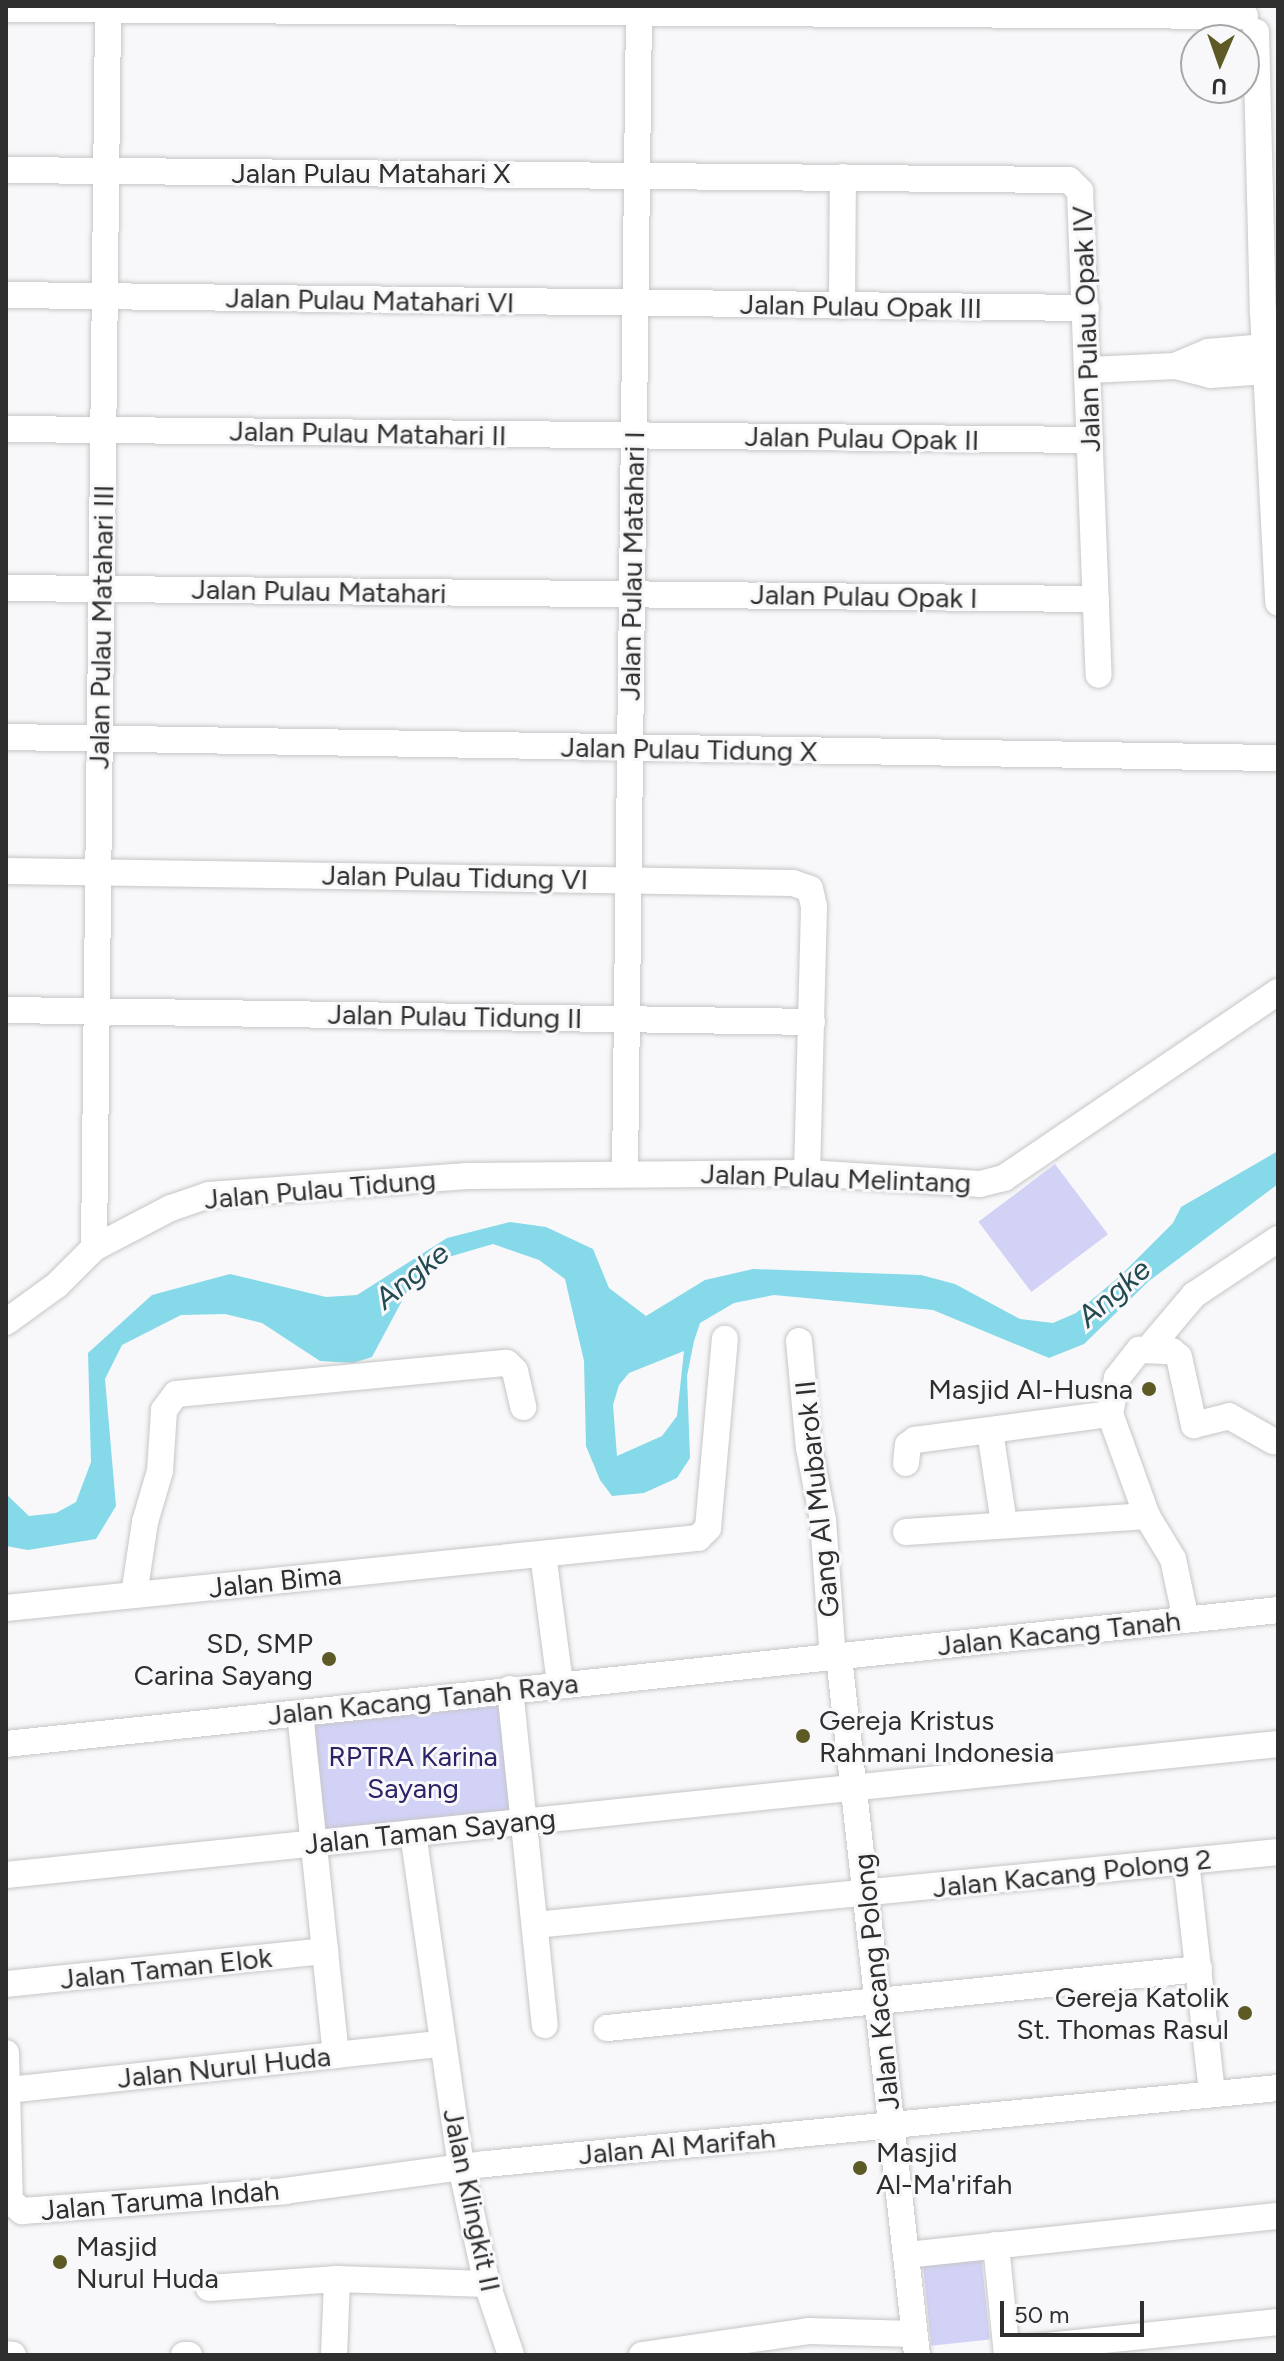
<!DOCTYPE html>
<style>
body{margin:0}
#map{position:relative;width:1284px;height:2361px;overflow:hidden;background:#f8f8fa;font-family:Figtree,sans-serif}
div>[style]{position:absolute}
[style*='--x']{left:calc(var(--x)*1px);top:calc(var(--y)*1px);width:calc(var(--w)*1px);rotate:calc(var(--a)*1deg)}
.green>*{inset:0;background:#d2d2f6;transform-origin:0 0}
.water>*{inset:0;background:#85d9e9}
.roads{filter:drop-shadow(0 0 2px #c6c6c8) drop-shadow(0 0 2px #c6c6c8)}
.minor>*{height:26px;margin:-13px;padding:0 13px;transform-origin:13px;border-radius:13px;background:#fff}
.dots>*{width:22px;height:22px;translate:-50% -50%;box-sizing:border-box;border:4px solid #f8f8fa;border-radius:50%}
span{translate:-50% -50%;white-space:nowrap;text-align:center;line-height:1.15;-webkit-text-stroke:6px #f8f8fa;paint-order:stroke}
.street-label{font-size:28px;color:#2f2f2f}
.poi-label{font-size:28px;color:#2f2f2f}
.right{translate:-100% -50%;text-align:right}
.left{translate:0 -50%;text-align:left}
.park-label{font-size:28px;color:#2e2266}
.water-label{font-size:30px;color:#224a51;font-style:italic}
.frame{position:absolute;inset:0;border:8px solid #2f2f2f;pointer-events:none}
.north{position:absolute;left:1180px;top:24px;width:80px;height:80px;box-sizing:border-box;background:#f8f8fa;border:2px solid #a8a8a9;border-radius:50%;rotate:182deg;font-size:22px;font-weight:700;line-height:32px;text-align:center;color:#2f2f2f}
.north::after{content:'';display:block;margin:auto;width:28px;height:36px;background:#5e5a26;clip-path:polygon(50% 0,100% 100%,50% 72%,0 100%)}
.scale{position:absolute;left:1000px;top:2301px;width:144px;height:36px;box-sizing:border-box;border:4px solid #2f2f2f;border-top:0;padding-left:10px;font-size:24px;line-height:28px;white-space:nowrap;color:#2f2f2f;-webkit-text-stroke:6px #f8f8fa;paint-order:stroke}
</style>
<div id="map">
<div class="green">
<i style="left:1055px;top:1164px;width:88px;height:96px;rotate:53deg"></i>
<i style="left:505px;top:1705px;width:113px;height:198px;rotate:84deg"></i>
<i style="left:981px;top:2254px;width:86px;height:59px;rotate:84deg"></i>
</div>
<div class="water">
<i style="clip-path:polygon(evenodd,1278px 1151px,1278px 1184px,1149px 1281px,1084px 1344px,1049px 1358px,933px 1310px,774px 1295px,734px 1303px,700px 1323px,694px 1341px,687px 1376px,690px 1458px,677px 1478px,644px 1493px,612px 1496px,600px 1480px,586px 1446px,584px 1361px,565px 1279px,539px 1260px,493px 1244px,435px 1261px,411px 1284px,372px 1357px,353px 1363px,320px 1361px,262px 1323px,225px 1314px,181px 1315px,122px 1345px,105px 1379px,116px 1506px,96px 1539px,28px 1550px,6px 1546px,6px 1494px,29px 1516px,56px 1513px,76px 1502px,91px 1462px,88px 1353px,152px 1295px,230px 1274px,326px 1297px,357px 1295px,447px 1238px,510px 1222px,546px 1227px,593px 1249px,609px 1288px,646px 1316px,705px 1280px,753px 1269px,921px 1275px,955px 1284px,1020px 1319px,1053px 1323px,1076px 1313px,1120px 1276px,1173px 1223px,1181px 1207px,1278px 1151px,684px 1351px,677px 1416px,662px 1436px,617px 1456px,613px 1405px,619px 1385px,629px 1373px,684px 1351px)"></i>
</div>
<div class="roads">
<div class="minor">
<i style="--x:6;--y:9;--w:1239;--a:0.32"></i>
<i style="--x:1256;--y:32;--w:280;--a:88.6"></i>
<i style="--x:1263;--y:312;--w:291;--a:87"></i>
<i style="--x:6;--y:170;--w:1063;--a:0.54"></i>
<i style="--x:1069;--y:180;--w:16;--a:45"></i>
<i style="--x:1080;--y:191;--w:484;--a:87.8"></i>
<i style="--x:6;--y:295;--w:1080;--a:0.69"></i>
<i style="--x:842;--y:306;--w:129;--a:-89.6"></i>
<i style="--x:1175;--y:366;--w:36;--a:-23"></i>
<i style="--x:1208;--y:352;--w:57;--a:-5"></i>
<i style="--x:1089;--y:370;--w:86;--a:-2.7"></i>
<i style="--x:1175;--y:366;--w:36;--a:14"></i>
<i style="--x:1210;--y:375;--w:57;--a:-4"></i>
<i style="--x:6;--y:429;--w:1084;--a:0.58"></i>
<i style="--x:6;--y:588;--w:1090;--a:0.58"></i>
<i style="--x:6;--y:737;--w:1272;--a:0.95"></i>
<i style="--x:6;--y:871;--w:787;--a:0.87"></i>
<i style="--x:793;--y:883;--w:18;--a:19"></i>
<i style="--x:810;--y:889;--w:18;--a:77"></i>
<i style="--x:814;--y:907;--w:266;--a:91.5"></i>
<i style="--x:6;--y:1010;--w:806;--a:0.85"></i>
<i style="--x:625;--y:1173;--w:1167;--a:-89.31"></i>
<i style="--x:94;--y:1248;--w:1242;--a:-89.35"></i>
<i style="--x:6;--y:1322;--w:63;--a:-36"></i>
<i style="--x:57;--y:1285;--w:52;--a:-45"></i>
<i style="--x:94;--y:1248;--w:87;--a:-27.5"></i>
<i style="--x:171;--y:1208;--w:40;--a:-18.9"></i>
<i style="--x:209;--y:1195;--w:259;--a:-4.2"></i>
<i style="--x:467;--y:1176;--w:340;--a:-0.5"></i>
<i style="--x:807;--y:1173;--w:173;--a:3.6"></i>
<i style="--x:980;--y:1184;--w:25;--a:-14"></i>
<i style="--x:1004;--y:1178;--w:331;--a:-34.2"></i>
<i style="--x:799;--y:1341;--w:107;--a:84.7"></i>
<i style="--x:809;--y:1448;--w:73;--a:79"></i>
<i style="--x:823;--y:1520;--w:138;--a:85.9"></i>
<i style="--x:1150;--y:1347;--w:68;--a:-49.8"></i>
<i style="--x:1194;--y:1295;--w:101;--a:-33.7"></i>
<i style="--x:990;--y:1431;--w:94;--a:81.4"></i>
<i style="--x:906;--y:1463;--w:18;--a:-84"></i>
<i style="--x:908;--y:1445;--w:9;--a:-36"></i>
<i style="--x:915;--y:1440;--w:197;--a:-7.6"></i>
<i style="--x:906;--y:1532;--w:242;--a:-3.8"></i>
<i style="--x:543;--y:1554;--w:131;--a:82.5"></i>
<i style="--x:134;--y:1595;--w:74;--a:-81.4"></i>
<i style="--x:145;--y:1522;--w:53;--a:-73.6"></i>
<i style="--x:160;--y:1471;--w:61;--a:-86.2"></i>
<i style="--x:164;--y:1410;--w:20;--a:-53"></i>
<i style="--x:176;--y:1394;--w:332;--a:-5.4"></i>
<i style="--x:507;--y:1363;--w:11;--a:45"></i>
<i style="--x:515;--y:1371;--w:37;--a:77"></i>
<i style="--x:6;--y:1608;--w:696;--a:-5.78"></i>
<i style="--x:698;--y:1538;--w:14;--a:-45"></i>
<i style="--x:708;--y:1528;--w:190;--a:-84.9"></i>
<i style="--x:1186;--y:1620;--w:62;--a:-102"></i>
<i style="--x:1173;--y:1559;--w:50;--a:-121.2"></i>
<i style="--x:1147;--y:1516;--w:109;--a:-109.9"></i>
<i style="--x:1110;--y:1414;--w:37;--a:-79"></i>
<i style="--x:1117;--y:1378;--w:36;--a:-52"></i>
<i style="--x:1139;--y:1350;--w:33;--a:2"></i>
<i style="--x:1172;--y:1351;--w:9;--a:41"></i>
<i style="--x:1179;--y:1357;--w:70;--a:77.6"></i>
<i style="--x:1194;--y:1425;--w:36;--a:-14"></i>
<i style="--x:1229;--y:1416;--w:51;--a:29.6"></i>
<i style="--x:839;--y:1657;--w:702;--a:83.62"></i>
<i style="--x:510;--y:1689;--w:338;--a:84.1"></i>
<i style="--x:300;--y:1713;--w:344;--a:84"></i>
<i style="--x:6;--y:1744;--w:1279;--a:-6.01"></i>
<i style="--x:413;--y:1833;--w:337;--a:81.8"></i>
<i style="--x:461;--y:2167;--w:120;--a:77.5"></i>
<i style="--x:487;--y:2284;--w:75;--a:71.3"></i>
<i style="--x:1186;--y:1861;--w:234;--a:83.6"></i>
<i style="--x:6;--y:1875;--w:1279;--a:-5.88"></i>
<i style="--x:535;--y:1925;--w:747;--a:-5.61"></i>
<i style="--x:6;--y:1984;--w:321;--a:-5.9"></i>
<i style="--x:607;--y:2028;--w:595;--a:-5.69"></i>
<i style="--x:6;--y:2053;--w:148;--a:88.5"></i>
<i style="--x:10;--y:2201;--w:16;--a:40"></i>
<i style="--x:22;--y:2211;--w:264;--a:-4.3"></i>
<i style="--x:285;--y:2191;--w:203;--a:-7.7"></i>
<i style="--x:486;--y:2164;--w:796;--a:-5.48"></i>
<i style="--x:8;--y:2090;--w:434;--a:-6.1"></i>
<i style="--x:996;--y:2245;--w:111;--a:84.3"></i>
<i style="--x:906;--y:2255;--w:374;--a:-6"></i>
<i style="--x:209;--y:2288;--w:128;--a:-4"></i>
<i style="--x:337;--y:2279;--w:150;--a:1.9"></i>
<i style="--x:1007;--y:2350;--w:272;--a:-5.9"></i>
<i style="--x:6;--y:2354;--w:7;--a:8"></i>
<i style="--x:184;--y:2355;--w:5;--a:0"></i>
<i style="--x:334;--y:2355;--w:76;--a:-87.7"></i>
<i style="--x:642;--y:2355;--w:168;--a:-8.2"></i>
<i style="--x:808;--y:2331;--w:106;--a:1.6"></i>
</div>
</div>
<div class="dots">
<i style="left:1149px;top:1389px;background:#5e5a26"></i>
<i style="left:329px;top:1659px;background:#5e5a26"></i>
<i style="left:803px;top:1736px;background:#5e5a26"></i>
<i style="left:1245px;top:2013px;background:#5e5a26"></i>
<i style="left:860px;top:2168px;background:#5e5a26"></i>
<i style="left:60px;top:2262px;background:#5e5a26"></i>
</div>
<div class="street-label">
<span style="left:371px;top:173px">Jalan Pulau Matahari X</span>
<span style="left:370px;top:300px;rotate:1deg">Jalan Pulau Matahari VI</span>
<span style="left:861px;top:306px;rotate:1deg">Jalan Pulau Opak III</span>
<span style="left:1086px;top:329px;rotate:-92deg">Jalan Pulau Opak IV</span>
<span style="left:368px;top:433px;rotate:1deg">Jalan Pulau Matahari II</span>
<span style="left:862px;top:438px;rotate:1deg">Jalan Pulau Opak II</span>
<span style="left:632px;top:566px;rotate:-89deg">Jalan Pulau Matahari I</span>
<span style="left:319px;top:591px;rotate:1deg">Jalan Pulau Matahari</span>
<span style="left:864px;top:596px;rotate:1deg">Jalan Pulau Opak I</span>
<span style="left:101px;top:627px;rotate:-89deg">Jalan Pulau Matahari III</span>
<span style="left:689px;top:749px;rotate:1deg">Jalan Pulau Tidung X</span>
<span style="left:455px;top:877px;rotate:1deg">Jalan Pulau Tidung VI</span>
<span style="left:455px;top:1016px;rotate:1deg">Jalan Pulau Tidung II</span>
<span style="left:836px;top:1178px;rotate:2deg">Jalan Pulau Melintang</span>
<span style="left:320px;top:1189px;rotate:-5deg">Jalan Pulau Tidung</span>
<span style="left:817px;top:1499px;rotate:-96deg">Gang Al Mubarok II</span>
<span style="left:275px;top:1581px;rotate:-6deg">Jalan Bima</span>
<span style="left:1059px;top:1633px;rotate:-6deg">Jalan Kacang Tanah</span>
<span style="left:423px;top:1699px;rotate:-6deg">Jalan Kacang Tanah Raya</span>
<span style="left:430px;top:1831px;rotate:-6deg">Jalan Taman Sayang</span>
<span style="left:1072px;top:1873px;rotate:-6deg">Jalan Kacang Polong 2</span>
<span style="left:166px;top:1968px;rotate:-6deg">Jalan Taman Elok</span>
<span style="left:876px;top:1982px;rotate:-96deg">Jalan Kacang Polong</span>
<span style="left:224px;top:2067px;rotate:-6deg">Jalan Nurul Huda</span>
<span style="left:677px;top:2146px;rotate:-5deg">Jalan Al Marifah</span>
<span style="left:160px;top:2200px;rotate:-5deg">Jalan Taruma Indah</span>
<span style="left:472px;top:2200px;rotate:78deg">Jalan Klingkit II</span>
</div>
<div class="poi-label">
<span class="right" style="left:1133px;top:1389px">Masjid Al-Husna</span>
<span class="right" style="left:313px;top:1659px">SD, SMP<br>Carina Sayang</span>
<span class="left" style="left:819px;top:1736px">Gereja Kristus<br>Rahmani Indonesia</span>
<span class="right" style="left:1229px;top:2013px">Gereja Katolik<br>St. Thomas Rasul</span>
<span class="left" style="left:876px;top:2168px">Masjid<br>Al-Ma'rifah</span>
<span class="left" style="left:76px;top:2262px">Masjid<br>Nurul Huda</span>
</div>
<div class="park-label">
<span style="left:413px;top:1772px">RPTRA Karina<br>Sayang</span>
</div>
<div class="water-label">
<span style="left:412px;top:1276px;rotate:-39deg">Angke</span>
<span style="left:1114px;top:1293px;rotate:-41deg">Angke</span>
</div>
<div class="frame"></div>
<div class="north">U</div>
<div class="scale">50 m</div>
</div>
